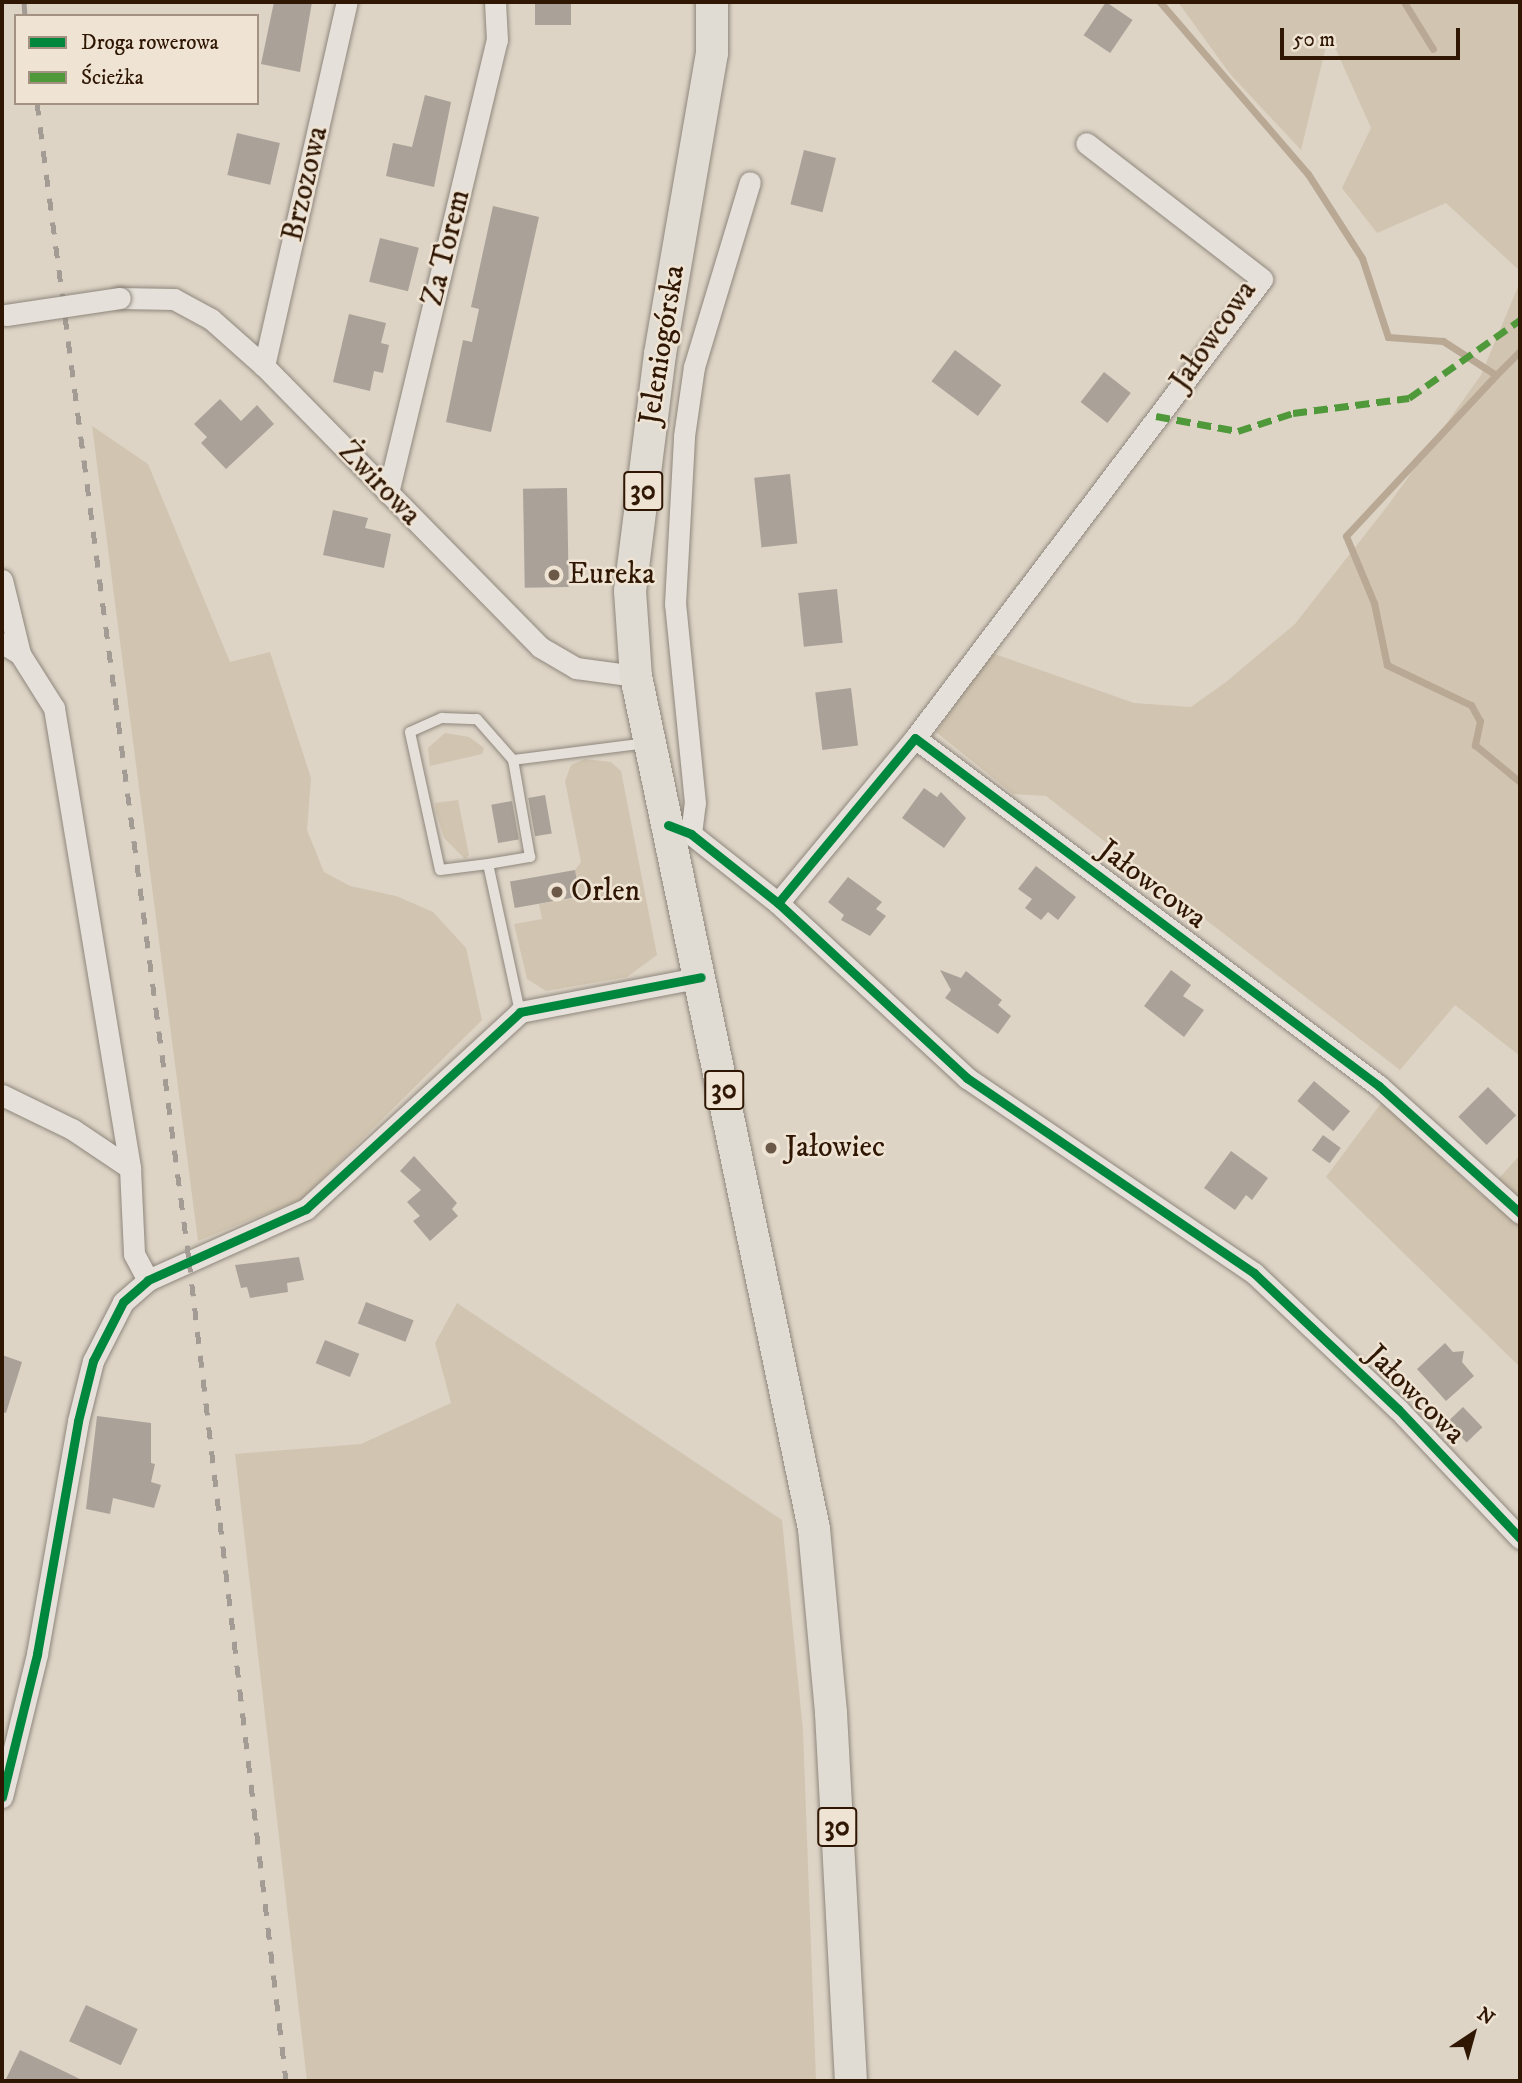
<!DOCTYPE html>
<meta charset="utf-8">
<style>
body{margin:0}
#map{position:relative;width:1522px;height:2083px;overflow:hidden;background:#ddd4c6;font-family:"IM FELL DW Pica",serif}
div>[style]{position:absolute}
[style*='--x']{left:calc(var(--x)*1px);top:calc(var(--y)*1px);width:calc(var(--w)*1px);rotate:calc(var(--a)*1deg)}
.green>*{inset:0;background:#d1c4b0}
.stream>*{height:7px;margin:-3.5px;padding:0 3.5px;transform-origin:3.5px;border-radius:3.5px;background:#b8a894}
.building>*{inset:0;background:#aaa298;transform-origin:0 0}
.roads{filter:drop-shadow(0 0 2px #8f877c) drop-shadow(0 0 2px #8f877c)}
.service>*{height:10px;margin:-5px;padding:0 5px;transform-origin:5px;border-radius:5px;background:#e5e0da}
.minor>*{height:21px;margin:-10.5px;padding:0 10.5px;transform-origin:10.5px;border-radius:10.5px;background:#e5e0da}
.primary>*{height:32px;margin:-16px;padding:0 16px;transform-origin:16px;border-radius:16px;background:#e0dbd3}
.rail>*{height:5px;margin-top:-2.5px;transform-origin:0;background:repeating-linear-gradient(90deg,#a29c95 0 12px,transparent 0 24px)}
.bridges{filter:drop-shadow(0 0 2px #8f877c) drop-shadow(0 0 2px #8f877c)}
.minor-bridge>*{height:21px;margin:-10.5px;padding:0 10.5px;transform-origin:10.5px;border-radius:10.5px;background:#e5e0da}
.quiet>*{height:7px;margin-top:-3.5px;transform-origin:0;background:repeating-linear-gradient(90deg,#50993a 0 14px,transparent 0 21px)}
.cycleway>*{height:9px;margin:-4.5px;padding:0 4.5px;transform-origin:4.5px;border-radius:4.5px;background:#00873e}
.dots>*{width:19px;height:19px;translate:-50% -50%;box-sizing:border-box;border:4px solid #efe4d4;border-radius:50%}
span{translate:-50% -50%;white-space:nowrap;text-align:center;line-height:1.15;-webkit-text-stroke:5px #efe4d4;paint-order:stroke}
.shield-label span{padding:2px 5px;background:#efe4d4;border:2px solid;border-radius:5px;-webkit-text-stroke-width:0}
.shield-label{font-size:28px;color:#301704;font-weight:700}
.street-label{font-size:30px;color:#301704}
.poi-label{font-size:30px;color:#301704}
.left{translate:0 -50%;text-align:left}
.frame{position:absolute;inset:0;border:4px solid #301704;pointer-events:none}
.legend{position:absolute;left:14px;top:14px;width:245px;height:91px;box-sizing:border-box;background:#efe4d4;border:2px solid #a39281;margin:0;padding:9px 12px;list-style:none;font-size:21px;color:#301704}
.legend li{display:flex;align-items:center;gap:14px;height:35px}
.legend b{width:35px;border:2px solid #a39281}
.north{position:absolute;left:1438px;top:1999px;width:70px;height:70px;-webkit-text-stroke:5px #efe4d4;paint-order:stroke;rotate:36deg;font-size:19px;font-weight:700;line-height:28px;text-align:center;color:#301704}
.north::after{content:'';display:block;margin:auto;width:24px;height:32px;background:#301704;clip-path:polygon(50% 0,100% 100%,50% 72%,0 100%)}
.scale{position:absolute;left:1280px;top:28px;width:180px;height:32px;box-sizing:border-box;border:4px solid #301704;border-top:0;padding-left:9px;font-size:21px;line-height:24px;white-space:nowrap;color:#301704;-webkit-text-stroke:5px #efe4d4;paint-order:stroke}
</style>
<div id="map">
<div class="green">
<i style="clip-path:polygon(1178px 2px,1519px 2px,1520px 271px,1446px 203px,1377px 233px,1342px 188px,1371px 128px,1329px 34px,1301px 150px,1230px 74px)"></i>
<i style="clip-path:polygon(1520px 282px,1520px 1056px,1455px 1005px,1400px 1070px,1046px 796px,1013px 794px,936px 732px,992px 653px,1134px 703px,1191px 707px,1226px 682px,1295px 624px,1389px 504px,1481px 375px)"></i>
<i style="clip-path:polygon(92px 426px,148px 464px,230px 662px,270px 652px,311px 778px,307px 830px,324px 872px,350px 886px,396px 896px,433px 912px,466px 948px,482px 1020px,302px 1199px,198px 1241px)"></i>
<i style="clip-path:polygon(445px 733px,469px 737px,484px 748px,482px 754px,430px 766px,428px 748px)"></i>
<i style="clip-path:polygon(585px 759px,611px 762px,621px 771px,657px 955px,627px 977px,546px 991px,527px 979px,514px 924px,542px 919px,539px 904px,580px 897px,575px 870px,581px 862px,565px 781px,571px 765px)"></i>
<i style="clip-path:polygon(458px 800px,469px 855px,465px 859px,444px 838px,436px 812px,435px 803px)"></i>
<i style="clip-path:polygon(1382px 1102px,1483px 1196px,1520px 1155px,1520px 1367px,1326px 1177px)"></i>
<i style="clip-path:polygon(457px 1303px,782px 1520px,803px 1731px,816px 2081px,307px 2081px,235px 1454px,361px 1444px,451px 1403px,435px 1343px)"></i>
</div>
<div class="stream">
<i style="--x:1160;--y:2;--w:227;--a:49.3"></i>
<i style="--x:1308;--y:174;--w:100;--a:57.3"></i>
<i style="--x:1362;--y:258;--w:83;--a:71.8"></i>
<i style="--x:1388;--y:337;--w:55;--a:4.2"></i>
<i style="--x:1443;--y:341;--w:63;--a:32.7"></i>
<i style="--x:1496;--y:375;--w:220;--a:133"></i>
<i style="--x:1346;--y:536;--w:73;--a:67.3"></i>
<i style="--x:1374;--y:603;--w:63;--a:78.2"></i>
<i style="--x:1387;--y:665;--w:93;--a:25.5"></i>
<i style="--x:1471;--y:705;--w:18;--a:61"></i>
<i style="--x:1480;--y:721;--w:25;--a:102"></i>
<i style="--x:1475;--y:745;--w:58;--a:39.4"></i>
<i style="--x:1404;--y:2;--w:55;--a:58.3"></i>
<i style="--x:1496;--y:375;--w:34;--a:-45"></i>
</div>
<div class="building">
<i style="clip-path:polygon(274px 2px,312px 2px,300px 72px,261px 64px)"></i>
<i style="left:535px;top:2px;width:36px;height:23px"></i>
<i style="left:1106px;top:2px;width:32px;height:40px;rotate:34deg"></i>
<i style="clip-path:polygon(425px 95px,451px 102px,434px 187px,386px 176px,393px 143px,412px 147px)"></i>
<i style="left:237px;top:133px;width:44px;height:43px;rotate:13deg"></i>
<i style="left:804px;top:150px;width:33px;height:56px;rotate:14deg"></i>
<i style="clip-path:polygon(493px 206px,539px 217px,491px 432px,446px 422px,463px 340px,472px 342px,479px 309px,471px 307px)"></i>
<i style="left:380px;top:238px;width:40px;height:45px;rotate:14deg"></i>
<i style="clip-path:polygon(349px 314px,386px 323px,381px 343px,389px 345px,383px 373px,374px 371px,370px 391px,333px 382px)"></i>
<i style="left:955px;top:350px;width:58px;height:39px;rotate:37deg"></i>
<i style="left:1104px;top:372px;width:34px;height:38px;rotate:38deg"></i>
<i style="clip-path:polygon(220px 399px,241px 421px,257px 405px,274px 424px,226px 469px,201px 443px,207px 437px,194px 424px)"></i>
<i style="left:790px;top:474px;width:70px;height:36px;rotate:84deg"></i>
<i style="left:567px;top:488px;width:99px;height:44px;rotate:89deg"></i>
<i style="clip-path:polygon(333px 510px,368px 518px,365px 528px,391px 534px,384px 568px,323px 555px)"></i>
<i style="left:837px;top:589px;width:54px;height:39px;rotate:84deg"></i>
<i style="left:851px;top:688px;width:58px;height:36px;rotate:83deg"></i>
<i style="clip-path:polygon(924px 788px,937px 797px,941px 792px,966px 818px,944px 848px,902px 818px)"></i>
<i style="left:545px;top:795px;width:39px;height:17px;rotate:80deg"></i>
<i style="left:512px;top:801px;width:39px;height:21px;rotate:80deg"></i>
<i style="clip-path:polygon(1036px 866px,1076px 897px,1058px 920px,1048px 912px,1041px 920px,1025px 908px,1032px 899px,1018px 889px)"></i>
<i style="left:575px;top:870px;width:27px;height:66px;rotate:80deg"></i>
<i style="clip-path:polygon(848px 877px,882px 902px,876px 909px,886px 916px,870px 936px,841px 920px,844px 915px,828px 902px)"></i>
<i style="clip-path:polygon(940px 970px,961px 978px,966px 971px,1002px 1000px,998px 1005px,1011px 1016px,998px 1034px,945px 998px,951px 990px)"></i>
<i style="clip-path:polygon(1171px 970px,1191px 985px,1183px 996px,1204px 1010px,1184px 1037px,1144px 1006px)"></i>
<i style="left:1314px;top:1081px;width:47px;height:26px;rotate:40deg"></i>
<i style="left:1488px;top:1087px;width:40px;height:42px;rotate:45deg"></i>
<i style="left:1323px;top:1135px;width:22px;height:19px;rotate:36deg"></i>
<i style="clip-path:polygon(1231px 1151px,1268px 1178px,1252px 1200px,1246px 1195px,1235px 1210px,1204px 1188px)"></i>
<i style="clip-path:polygon(414px 1156px,457px 1203px,452px 1209px,458px 1216px,430px 1241px,413px 1221px,420px 1216px,407px 1202px,421px 1190px,400px 1171px)"></i>
<i style="clip-path:polygon(299px 1257px,304px 1280px,287px 1283px,288px 1292px,250px 1298px,247px 1287px,241px 1288px,235px 1265px)"></i>
<i style="left:366px;top:1302px;width:51px;height:23px;rotate:21deg"></i>
<i style="left:325px;top:1340px;width:37px;height:25px;rotate:22deg"></i>
<i style="clip-path:polygon(1445px 1343px,1453px 1352px,1464px 1351px,1462px 1362px,1474px 1376px,1446px 1401px,1417px 1369px)"></i>
<i style="clip-path:polygon(2px 1355px,22px 1362px,6px 1413px,2px 1412px)"></i>
<i style="left:1463px;top:1407px;width:28px;height:22px;rotate:46deg"></i>
<i style="clip-path:polygon(97px 1416px,151px 1423px,151px 1463px,155px 1464px,151px 1482px,161px 1485px,154px 1508px,113px 1498px,110px 1514px,86px 1509px)"></i>
<i style="left:86px;top:2005px;width:57px;height:40px;rotate:25deg"></i>
<i style="clip-path:polygon(20px 2050px,84px 2081px,5px 2081px)"></i>
</div>
<div class="roads">
<div class="service">
<i style="--x:488;--y:864;--w:48;--a:172.9"></i>
<i style="--x:440;--y:870;--w:141;--a:-102.3"></i>
<i style="--x:410;--y:732;--w:35;--a:-24"></i>
<i style="--x:442;--y:718;--w:35;--a:2"></i>
<i style="--x:477;--y:719;--w:55;--a:48.7"></i>
<i style="--x:520;--y:1012;--w:151;--a:-102.2"></i>
<i style="--x:488;--y:864;--w:43;--a:-9.5"></i>
<i style="--x:530;--y:857;--w:98;--a:-99.9"></i>
<i style="--x:513;--y:760;--w:136;--a:-7.2"></i>
</div>
<div class="minor">
<i style="--x:120;--y:298;--w:54;--a:1.1"></i>
<i style="--x:174;--y:299;--w:42;--a:28.4"></i>
<i style="--x:211;--y:319;--w:71;--a:41.6"></i>
<i style="--x:264;--y:366;--w:394;--a:45.5"></i>
<i style="--x:540;--y:647;--w:42;--a:30.3"></i>
<i style="--x:576;--y:668;--w:61;--a:7.6"></i>
<i style="--x:264;--y:366;--w:373;--a:-77.2"></i>
<i style="--x:388;--y:493;--w:466;--a:-76.5"></i>
<i style="--x:497;--y:40;--w:38;--a:-93"></i>
<i style="--x:2;--y:580;--w:76;--a:76.3"></i>
<i style="--x:2;--y:643;--w:21;--a:31"></i>
<i style="--x:20;--y:654;--w:64;--a:57.8"></i>
<i style="--x:54;--y:708;--w:466;--a:80.6"></i>
<i style="--x:915;--y:738;--w:575;--a:-52.91"></i>
<i style="--x:1262;--y:279;--w:222;--a:-142.3"></i>
<i style="--x:668;--y:825;--w:25;--a:21"></i>
<i style="--x:691;--y:834;--w:111;--a:38.4"></i>
<i style="--x:778;--y:903;--w:258;--a:42.8"></i>
<i style="--x:967;--y:1078;--w:347;--a:34.2"></i>
<i style="--x:1254;--y:1273;--w:198;--a:43.4"></i>
<i style="--x:1398;--y:1409;--w:178;--a:46.6"></i>
<i style="--x:691;--y:834;--w:31;--a:-83"></i>
<i style="--x:695;--y:803;--w:200;--a:-95.7"></i>
<i style="--x:675;--y:604;--w:168;--a:-86.9"></i>
<i style="--x:684;--y:436;--w:70;--a:-81.8"></i>
<i style="--x:694;--y:367;--w:193;--a:-73.2"></i>
<i style="--x:778;--y:903;--w:214;--a:-50.3"></i>
<i style="--x:915;--y:738;--w:580;--a:36.87"></i>
<i style="--x:1379;--y:1086;--w:190;--a:42"></i>
<i style="--x:2;--y:1095;--w:78;--a:25.9"></i>
<i style="--x:72;--y:1129;--w:70;--a:33.9"></i>
<i style="--x:130;--y:1168;--w:86;--a:87.3"></i>
<i style="--x:134;--y:1254;--w:30;--a:62"></i>
<i style="--x:2;--y:1797;--w:147;--a:-76.2"></i>
<i style="--x:37;--y:1654;--w:237;--a:-80"></i>
<i style="--x:78;--y:1421;--w:62;--a:-76"></i>
<i style="--x:93;--y:1361;--w:66;--a:-63"></i>
<i style="--x:123;--y:1302;--w:33;--a:-41"></i>
<i style="--x:148;--y:1280;--w:173;--a:-24.2"></i>
<i style="--x:306;--y:1209;--w:291;--a:-42.6"></i>
<i style="--x:520;--y:1012;--w:184;--a:-10.9"></i>
</div>
<div class="primary">
<i style="--x:712;--y:2;--w:51;--a:90"></i>
<i style="--x:712;--y:53;--w:305;--a:99.8"></i>
<i style="--x:660;--y:354;--w:239;--a:97.2"></i>
<i style="--x:630;--y:591;--w:85;--a:86"></i>
<i style="--x:636;--y:676;--w:871;--a:78.21"></i>
<i style="--x:814;--y:1529;--w:185;--a:84.7"></i>
<i style="--x:831;--y:1713;--w:369;--a:86.9"></i>
</div>
</div>
<div class="rail">
<i style="--x:24;--y:2;--w:14;--a:86"></i>
<i style="--x:37;--y:103;--w:1167;--a:82.52"></i>
<i style="--x:189;--y:1260;--w:827;--a:83.26"></i>
</div>
<div class="bridges">
<div class="minor-bridge">
<i style="--x:6;--y:315;--w:115;--a:-8.5"></i>
</div>
</div>
<div class="quiet">
<i style="--x:1156;--y:416;--w:83;--a:10.4"></i>
<i style="--x:1238;--y:431;--w:58;--a:-18.1"></i>
<i style="--x:1293;--y:413;--w:117;--a:-7.4"></i>
<i style="--x:1409;--y:398;--w:136;--a:-35.1"></i>
</div>
<div class="cycleway">
<i style="--x:668;--y:825;--w:25;--a:21"></i>
<i style="--x:691;--y:834;--w:111;--a:38.4"></i>
<i style="--x:778;--y:903;--w:258;--a:42.8"></i>
<i style="--x:967;--y:1078;--w:347;--a:34.2"></i>
<i style="--x:1254;--y:1273;--w:198;--a:43.4"></i>
<i style="--x:1398;--y:1409;--w:178;--a:46.6"></i>
<i style="--x:778;--y:903;--w:214;--a:-50.3"></i>
<i style="--x:915;--y:738;--w:580;--a:36.87"></i>
<i style="--x:1379;--y:1086;--w:190;--a:42"></i>
<i style="--x:2;--y:1797;--w:147;--a:-76.2"></i>
<i style="--x:37;--y:1654;--w:237;--a:-80"></i>
<i style="--x:78;--y:1421;--w:62;--a:-76"></i>
<i style="--x:93;--y:1361;--w:66;--a:-63"></i>
<i style="--x:123;--y:1302;--w:33;--a:-41"></i>
<i style="--x:148;--y:1280;--w:173;--a:-24.2"></i>
<i style="--x:306;--y:1209;--w:291;--a:-42.6"></i>
<i style="--x:520;--y:1012;--w:184;--a:-10.9"></i>
</div>
<div class="dots">
<i style="left:554px;top:575px;background:#6d5948"></i>
<i style="left:557px;top:892px;background:#6d5948"></i>
<i style="left:771px;top:1148px;background:#6d5948"></i>
</div>
<div class="shield-label">
<span style="left:643px;top:491px">30</span>
<span style="left:724px;top:1090px">30</span>
<span style="left:837px;top:1827px">30</span>
</div>
<div class="street-label">
<span style="left:306px;top:184px;rotate:-77deg">Brzozowa</span>
<span style="left:447px;top:248px;rotate:-76deg">Za Torem</span>
<span style="left:1214px;top:336px;rotate:-55deg">Jałowcowa</span>
<span style="left:663px;top:345px;rotate:-81deg">Jeleniogórska</span>
<span style="left:379px;top:484px;rotate:46deg">Żwirowa</span>
<span style="left:1152px;top:885px;rotate:37deg">Jałowcowa</span>
<span style="left:1415px;top:1395px;rotate:45deg">Jałowcowa</span>
</div>
<div class="poi-label">
<span class="left" style="left:568px;top:575px">Eureka</span>
<span class="left" style="left:571px;top:892px">Orlen</span>
<span class="left" style="left:785px;top:1148px">Jałowiec</span>
</div>
<div class="frame"></div>
<ul class="legend">
<li><b style="height:9px;background:#00873e"></b>Droga rowerowa</li>
<li><b style="height:9px;background:#50993a"></b>Ścieżka</li>
</ul>
<div class="north">N</div>
<div class="scale">50 m</div>
</div>
